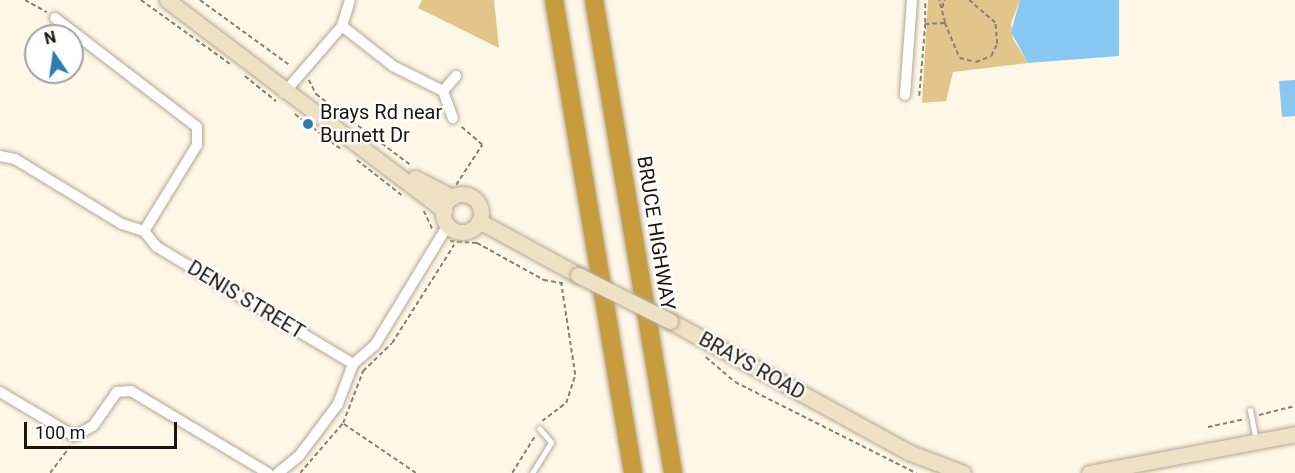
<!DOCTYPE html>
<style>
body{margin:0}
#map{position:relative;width:1295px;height:473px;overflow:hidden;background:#fff7e8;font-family:Roboto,sans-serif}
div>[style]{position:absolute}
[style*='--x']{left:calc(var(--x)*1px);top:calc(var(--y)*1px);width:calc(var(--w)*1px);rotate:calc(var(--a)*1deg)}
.green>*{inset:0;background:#e2c58b}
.water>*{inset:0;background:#89c7f3}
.path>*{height:1.5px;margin-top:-0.75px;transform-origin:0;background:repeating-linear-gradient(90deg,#868075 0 4.5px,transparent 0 7.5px)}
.roads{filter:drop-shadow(0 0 2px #b4a890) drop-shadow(0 0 2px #b4a890)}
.service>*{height:5px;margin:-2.5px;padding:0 2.5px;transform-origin:2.5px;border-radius:2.5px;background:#fff}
.minor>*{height:10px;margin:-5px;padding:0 5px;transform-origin:5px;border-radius:5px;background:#fff}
.secondary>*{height:15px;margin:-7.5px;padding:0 7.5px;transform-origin:7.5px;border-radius:7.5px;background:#eee1c5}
.secondary>.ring{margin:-7.5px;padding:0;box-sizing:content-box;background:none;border:15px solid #eee1c5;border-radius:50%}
.motorway>*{height:18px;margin:-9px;padding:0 9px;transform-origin:9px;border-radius:9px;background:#c69c3e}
.bridges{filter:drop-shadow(0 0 2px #b4a890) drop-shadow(0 0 2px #b4a890)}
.secondary-bridge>*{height:15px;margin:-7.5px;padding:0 7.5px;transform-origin:7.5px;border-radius:7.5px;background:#eee1c5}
.dots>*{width:16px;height:16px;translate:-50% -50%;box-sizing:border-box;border:3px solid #fff;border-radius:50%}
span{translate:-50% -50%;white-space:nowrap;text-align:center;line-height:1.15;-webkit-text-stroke:4.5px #fff;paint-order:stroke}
.poi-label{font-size:20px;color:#1a160d}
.left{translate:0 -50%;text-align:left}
.street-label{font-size:20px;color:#1a160d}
.north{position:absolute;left:24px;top:24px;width:60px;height:60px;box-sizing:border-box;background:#fff;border:2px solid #a3a29e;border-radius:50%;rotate:347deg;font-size:16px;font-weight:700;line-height:24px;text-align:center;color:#1a160d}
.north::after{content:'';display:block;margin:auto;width:21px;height:27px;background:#2d7eaf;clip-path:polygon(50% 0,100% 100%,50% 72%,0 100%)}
.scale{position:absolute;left:24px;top:422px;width:153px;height:27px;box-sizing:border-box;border:3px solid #1a160d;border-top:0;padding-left:8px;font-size:18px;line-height:21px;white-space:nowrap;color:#1a160d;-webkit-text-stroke:4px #fff;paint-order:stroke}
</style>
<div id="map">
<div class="green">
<i style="clip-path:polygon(422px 0,494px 0,499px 48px,418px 8px)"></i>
<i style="clip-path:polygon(928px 0,1020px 0,1011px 23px,1013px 39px,1028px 63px,953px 72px,946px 101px,922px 103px)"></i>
</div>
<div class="water">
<i style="clip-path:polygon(1020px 0,1119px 0,1119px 56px,1028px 63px,1011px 32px)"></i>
<i style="clip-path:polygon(1295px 80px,1295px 116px,1282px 117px,1279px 81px)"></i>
</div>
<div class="path">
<i style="--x:25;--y:0;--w:25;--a:29"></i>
<i style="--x:141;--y:0;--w:110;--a:35.7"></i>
<i style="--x:200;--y:0;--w:112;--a:36"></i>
<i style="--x:942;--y:8;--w:8;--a:-76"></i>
<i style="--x:925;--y:23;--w:23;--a:-90"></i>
<i style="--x:945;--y:23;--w:38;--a:67"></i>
<i style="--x:960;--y:58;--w:16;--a:14"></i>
<i style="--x:976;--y:62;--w:16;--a:-22"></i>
<i style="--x:991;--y:56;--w:13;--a:-63"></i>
<i style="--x:997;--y:44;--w:21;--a:-95"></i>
<i style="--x:995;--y:23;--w:35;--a:-139"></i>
<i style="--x:245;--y:76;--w:40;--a:39"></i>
<i style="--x:309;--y:80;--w:16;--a:63"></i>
<i style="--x:316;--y:94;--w:120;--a:36.9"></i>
<i style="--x:919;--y:96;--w:72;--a:-85.2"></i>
<i style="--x:925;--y:24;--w:20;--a:-3"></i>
<i style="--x:945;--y:23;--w:24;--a:-105"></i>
<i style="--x:295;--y:114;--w:58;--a:37.3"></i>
<i style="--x:357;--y:160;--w:60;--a:38.2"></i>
<i style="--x:456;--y:185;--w:48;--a:-57"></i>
<i style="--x:482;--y:145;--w:28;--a:-139"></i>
<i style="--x:424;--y:211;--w:21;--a:65"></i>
<i style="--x:450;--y:241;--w:27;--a:4"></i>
<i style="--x:477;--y:243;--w:77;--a:28.9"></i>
<i style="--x:544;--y:280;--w:22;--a:10"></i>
<i style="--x:706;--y:357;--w:38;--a:41"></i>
<i style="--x:735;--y:382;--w:203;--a:26.7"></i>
<i style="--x:1259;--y:415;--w:37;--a:-14"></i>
<i style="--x:542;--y:421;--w:30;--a:-37"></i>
<i style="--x:566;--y:403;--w:29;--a:-72"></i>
<i style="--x:575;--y:375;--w:93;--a:-98.7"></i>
<i style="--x:344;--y:424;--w:87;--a:34.2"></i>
<i style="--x:1208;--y:427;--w:38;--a:-12"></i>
<i style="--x:50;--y:473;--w:34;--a:-53"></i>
<i style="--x:300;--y:473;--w:66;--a:-49.3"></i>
<i style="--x:343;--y:423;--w:56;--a:-69"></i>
<i style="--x:363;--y:371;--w:40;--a:-44"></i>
<i style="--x:392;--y:343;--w:116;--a:-57.7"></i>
<i style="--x:512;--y:473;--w:44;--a:-58.1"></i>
</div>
<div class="roads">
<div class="service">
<i style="--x:1250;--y:410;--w:31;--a:79"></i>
<i style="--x:532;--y:473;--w:36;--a:-58"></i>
<i style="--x:551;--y:442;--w:18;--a:-131"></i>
</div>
<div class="minor">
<i style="--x:55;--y:18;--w:179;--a:37.5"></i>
<i style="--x:197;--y:127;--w:18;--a:90"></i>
<i style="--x:197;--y:145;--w:101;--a:121.6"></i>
<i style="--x:342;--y:26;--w:65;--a:38.1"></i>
<i style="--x:393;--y:66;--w:56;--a:26.6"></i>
<i style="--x:443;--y:91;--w:29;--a:70"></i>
<i style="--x:443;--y:91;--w:20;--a:-49"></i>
<i style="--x:284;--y:93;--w:89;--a:-49.1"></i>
<i style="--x:342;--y:26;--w:27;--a:-73"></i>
<i style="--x:905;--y:95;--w:95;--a:-85.8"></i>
<i style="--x:0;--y:156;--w:15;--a:11"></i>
<i style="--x:15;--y:159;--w:125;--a:31.3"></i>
<i style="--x:122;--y:224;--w:23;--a:18"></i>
<i style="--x:144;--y:231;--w:21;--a:51"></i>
<i style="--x:157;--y:247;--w:228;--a:30.8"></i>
<i style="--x:0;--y:392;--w:86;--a:30.7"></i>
<i style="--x:74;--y:436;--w:21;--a:-28"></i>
<i style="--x:93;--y:426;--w:42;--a:-54.8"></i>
<i style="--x:117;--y:392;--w:14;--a:-4"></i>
<i style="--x:131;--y:391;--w:160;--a:30.9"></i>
<i style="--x:278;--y:473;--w:27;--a:-39"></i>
<i style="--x:299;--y:456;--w:65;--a:-53.1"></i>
<i style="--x:338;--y:404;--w:43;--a:-69.4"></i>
<i style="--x:353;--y:364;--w:29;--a:-41"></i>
<i style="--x:375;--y:345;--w:140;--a:-58.7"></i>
</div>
<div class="secondary">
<i style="--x:167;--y:0;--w:348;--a:37.2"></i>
<i style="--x:415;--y:178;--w:42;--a:27.2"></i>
<i class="ring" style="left:443px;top:194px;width:23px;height:23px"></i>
<i style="--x:479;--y:221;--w:113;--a:28.6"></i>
<i style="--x:670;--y:321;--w:272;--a:28.8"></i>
<i style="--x:908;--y:452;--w:59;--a:20.9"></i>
<i style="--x:1089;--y:473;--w:210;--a:-10.7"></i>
</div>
<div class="motorway">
<i style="--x:554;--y:0;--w:480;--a:80.5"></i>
<i style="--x:594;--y:0;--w:480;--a:80.5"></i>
</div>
</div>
<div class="bridges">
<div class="secondary-bridge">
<i style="--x:578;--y:275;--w:103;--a:26.6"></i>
</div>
</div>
<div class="dots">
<i style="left:308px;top:124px;background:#2d7eaf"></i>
</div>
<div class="poi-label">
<span class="left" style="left:320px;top:124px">Brays Rd near<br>Burnett Dr</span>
</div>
<div class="street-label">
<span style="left:656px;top:233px;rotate:81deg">BRUCE HIGHWAY</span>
<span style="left:246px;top:300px;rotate:31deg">DENIS STREET</span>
<span style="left:752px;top:366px;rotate:29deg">BRAYS ROAD</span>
</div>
<div class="north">N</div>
<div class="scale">100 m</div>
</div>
